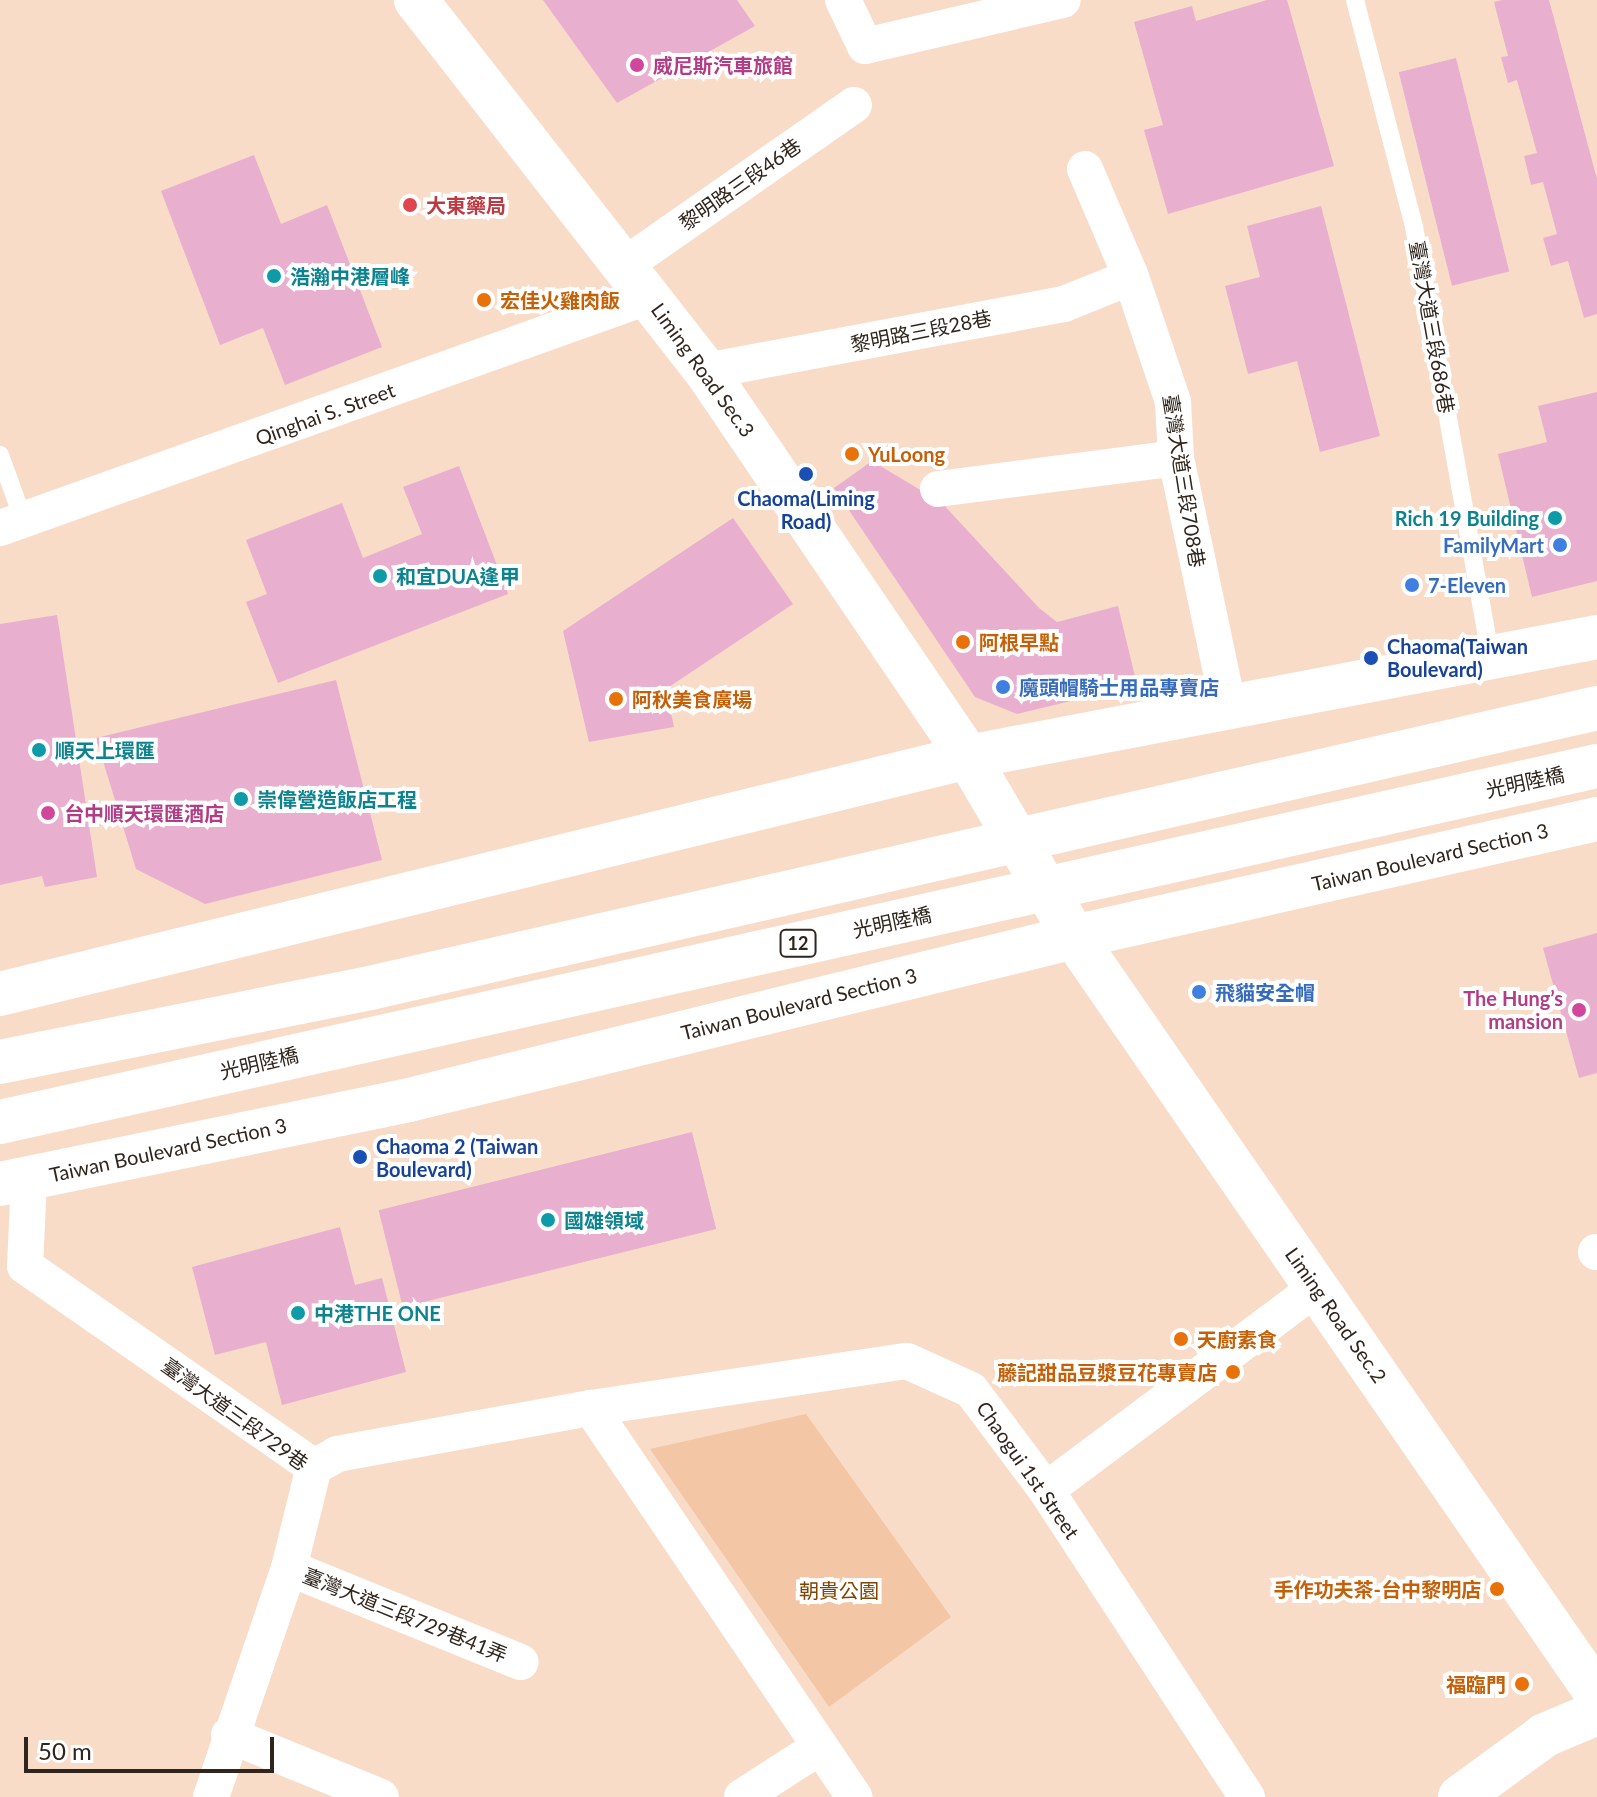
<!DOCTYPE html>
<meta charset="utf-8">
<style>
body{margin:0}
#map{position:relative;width:1597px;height:1797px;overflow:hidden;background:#f9dcc8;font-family:Lato,"Noto Sans TC",sans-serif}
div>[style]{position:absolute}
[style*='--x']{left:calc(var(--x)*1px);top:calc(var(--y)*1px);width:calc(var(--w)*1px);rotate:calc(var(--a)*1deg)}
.green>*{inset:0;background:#f3c6a5}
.building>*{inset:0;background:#e8afce;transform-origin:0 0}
.lane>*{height:18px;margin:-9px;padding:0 9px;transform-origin:9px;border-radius:9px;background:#fff}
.street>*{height:36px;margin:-18px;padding:0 18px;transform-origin:18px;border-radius:18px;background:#fff}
.secondary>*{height:44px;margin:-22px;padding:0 22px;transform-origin:22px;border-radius:22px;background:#fff}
.primary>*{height:44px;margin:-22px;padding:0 22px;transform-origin:22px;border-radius:22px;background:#fff}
.dots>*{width:22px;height:22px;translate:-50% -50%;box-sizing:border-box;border:4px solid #fff;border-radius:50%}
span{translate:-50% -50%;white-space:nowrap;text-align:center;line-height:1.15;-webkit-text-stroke:8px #fff;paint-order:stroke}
.shield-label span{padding:2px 6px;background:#fff;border:2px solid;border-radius:6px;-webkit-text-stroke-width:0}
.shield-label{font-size:18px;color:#2f251d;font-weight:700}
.hotel-label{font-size:20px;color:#b23c85;font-weight:700}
.left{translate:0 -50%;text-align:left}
.right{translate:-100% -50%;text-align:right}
.street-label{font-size:20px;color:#2f251d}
.health-label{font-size:20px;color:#be3a42;font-weight:700}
.culture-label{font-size:20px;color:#0d838f;font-weight:700}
.food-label{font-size:20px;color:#c56008;font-weight:700}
.transit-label{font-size:20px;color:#164399;font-weight:700}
.shop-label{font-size:20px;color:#366cbe;font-weight:700}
.park-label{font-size:20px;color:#814401}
.scale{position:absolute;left:24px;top:1737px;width:250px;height:36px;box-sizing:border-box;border:4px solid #2f251d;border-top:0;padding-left:10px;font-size:24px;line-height:28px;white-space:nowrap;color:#2f251d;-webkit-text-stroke:6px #fff;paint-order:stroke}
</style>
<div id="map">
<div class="green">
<i style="clip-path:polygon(806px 1414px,951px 1617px,829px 1707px,650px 1449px)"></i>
</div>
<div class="building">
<i style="clip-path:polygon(543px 0,737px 0,755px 26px,617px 103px)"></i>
<i style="clip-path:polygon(1267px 0,1287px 0,1334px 166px,1168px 214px,1144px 130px,1163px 125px,1134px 22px,1192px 6px,1196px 21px)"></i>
<i style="clip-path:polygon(1502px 0,1549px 0,1597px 179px,1597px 314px,1584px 318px,1568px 261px,1551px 266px,1543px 238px,1557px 234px,1543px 182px,1531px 185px,1524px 156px,1537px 153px,1517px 80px,1508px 83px,1501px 57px,1508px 56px,1494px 2px)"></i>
<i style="left:1456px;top:58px;width:220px;height:59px;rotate:76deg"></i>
<i style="clip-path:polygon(254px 155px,281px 224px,327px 205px,382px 347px,285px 385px,263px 328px,220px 345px,161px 191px)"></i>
<i style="clip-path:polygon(1321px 206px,1380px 436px,1320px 452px,1297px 361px,1248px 374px,1225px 286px,1260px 277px,1247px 226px)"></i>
<i style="clip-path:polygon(1597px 392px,1597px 581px,1532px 597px,1498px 454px,1547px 442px,1538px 406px)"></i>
<i style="clip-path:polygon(872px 461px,942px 503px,1039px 608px,1057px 622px,1118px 606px,1137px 685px,1017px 714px,975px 697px,834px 488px)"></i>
<i style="clip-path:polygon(459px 466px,508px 594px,278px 683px,246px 602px,267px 594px,246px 540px,342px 503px,363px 558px,422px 534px,403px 487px)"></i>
<i style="clip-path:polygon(733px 518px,793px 604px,666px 689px,674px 727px,589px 742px,563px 631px)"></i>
<i style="clip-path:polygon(57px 615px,97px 877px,45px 887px,42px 876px,0 885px,0 624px)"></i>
<i style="clip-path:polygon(336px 680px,382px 860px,205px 904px,136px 869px,96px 738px)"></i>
<i style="clip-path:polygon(1597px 933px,1597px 1073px,1579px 1078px,1543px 948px)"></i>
<i style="left:692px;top:1132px;width:100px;height:323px;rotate:76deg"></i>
<i style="clip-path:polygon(340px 1227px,355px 1285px,382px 1278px,406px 1372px,282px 1405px,266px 1342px,215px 1355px,192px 1267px)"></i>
</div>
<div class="lane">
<i style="--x:1355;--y:0;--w:235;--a:75.4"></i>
<i style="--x:1414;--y:227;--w:438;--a:79.9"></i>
<i style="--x:0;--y:455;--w:68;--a:70.2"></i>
</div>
<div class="street">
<i style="--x:843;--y:0;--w:51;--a:64.4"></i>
<i style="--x:865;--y:46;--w:203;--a:-13.1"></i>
<i style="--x:1085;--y:169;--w:117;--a:66.9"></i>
<i style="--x:1131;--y:277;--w:132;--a:71.4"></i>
<i style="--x:1173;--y:402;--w:56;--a:86.9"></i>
<i style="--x:1176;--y:458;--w:258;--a:78.1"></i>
<i style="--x:626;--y:264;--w:278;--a:-34.9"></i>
<i style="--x:706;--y:371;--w:364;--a:-10.6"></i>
<i style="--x:1064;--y:304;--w:72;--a:-21.9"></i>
<i style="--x:938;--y:489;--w:240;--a:-7.4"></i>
<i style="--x:0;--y:528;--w:690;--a:-19.64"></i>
<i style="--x:29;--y:1179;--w:87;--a:92.6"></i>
<i style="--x:25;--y:1266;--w:352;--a:34.8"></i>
<i style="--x:1596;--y:1252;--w:1;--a:0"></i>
<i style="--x:591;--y:1408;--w:470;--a:55.9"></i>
<i style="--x:314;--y:1467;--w:26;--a:-29"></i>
<i style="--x:337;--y:1454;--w:258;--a:-10.3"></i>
<i style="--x:591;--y:1408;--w:319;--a:-8.5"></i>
<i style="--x:907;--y:1361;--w:70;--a:24.4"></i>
<i style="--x:971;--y:1390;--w:125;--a:53.1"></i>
<i style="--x:1046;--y:1490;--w:367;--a:56.8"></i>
<i style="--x:1046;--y:1490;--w:339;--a:-36.8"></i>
<i style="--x:289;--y:1568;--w:250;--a:22.1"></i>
<i style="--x:229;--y:1735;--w:164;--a:22.2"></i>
<i style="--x:211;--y:1797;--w:242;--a:-71.2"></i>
<i style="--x:289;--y:1568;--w:104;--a:-76.1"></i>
<i style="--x:742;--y:1797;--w:93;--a:-32.7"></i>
</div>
<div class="secondary">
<i style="--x:416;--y:0;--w:471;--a:52"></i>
<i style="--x:706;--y:371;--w:467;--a:55.8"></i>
<i style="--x:968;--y:757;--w:209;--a:59.5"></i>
<i style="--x:1074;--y:937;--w:920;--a:55.36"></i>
<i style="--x:1460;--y:1797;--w:105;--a:-36.1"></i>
<i style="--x:1545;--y:1735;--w:56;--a:-22.9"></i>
</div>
<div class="primary">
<i style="--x:0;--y:994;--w:997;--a:-13.76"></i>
<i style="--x:968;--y:757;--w:640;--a:-10.8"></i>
<i style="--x:0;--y:1062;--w:377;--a:-11.3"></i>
<i style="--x:370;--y:988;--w:1259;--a:-12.85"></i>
<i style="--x:0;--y:1122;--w:1636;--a:-12.57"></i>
<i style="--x:0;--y:1184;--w:418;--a:-11.6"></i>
<i style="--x:409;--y:1100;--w:685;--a:-13.77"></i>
<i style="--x:1074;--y:937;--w:536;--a:-12.71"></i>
</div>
<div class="dots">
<i style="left:637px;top:65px;background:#d1479c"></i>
<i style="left:410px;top:205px;background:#e0444e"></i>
<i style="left:274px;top:276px;background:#0f9aa8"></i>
<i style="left:484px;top:300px;background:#e8710a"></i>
<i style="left:852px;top:454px;background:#e8710a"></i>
<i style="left:806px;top:474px;background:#1a4fb4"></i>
<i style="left:1555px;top:518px;background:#0f9aa8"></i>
<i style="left:1560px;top:545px;background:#3f7fe0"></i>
<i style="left:380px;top:576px;background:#0f9aa8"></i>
<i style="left:1412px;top:585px;background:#3f7fe0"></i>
<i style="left:963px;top:642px;background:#e8710a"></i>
<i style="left:1371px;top:658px;background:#1a4fb4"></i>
<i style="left:1003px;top:687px;background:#3f7fe0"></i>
<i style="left:616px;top:699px;background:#e8710a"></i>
<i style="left:39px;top:750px;background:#0f9aa8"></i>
<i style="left:241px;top:799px;background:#0f9aa8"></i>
<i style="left:48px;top:813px;background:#d1479c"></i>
<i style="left:1199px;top:992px;background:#3f7fe0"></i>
<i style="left:1579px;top:1010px;background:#d1479c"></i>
<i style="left:360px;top:1157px;background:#1a4fb4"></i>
<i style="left:548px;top:1220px;background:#0f9aa8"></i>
<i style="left:298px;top:1313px;background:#0f9aa8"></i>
<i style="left:1181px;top:1339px;background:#e8710a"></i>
<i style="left:1233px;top:1372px;background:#e8710a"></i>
<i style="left:1497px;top:1589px;background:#e8710a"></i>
<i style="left:1522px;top:1684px;background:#e8710a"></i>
</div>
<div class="shield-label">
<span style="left:798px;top:943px">12</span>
</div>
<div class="hotel-label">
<span class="left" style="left:653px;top:65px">威尼斯汽車旅館</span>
<span class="left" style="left:64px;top:813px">台中順天環匯酒店</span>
<span class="right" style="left:1563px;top:1010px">The Hung’s<br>mansion</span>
</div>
<div class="street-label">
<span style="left:740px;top:184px;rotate:-35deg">黎明路三段46巷</span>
<span style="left:1432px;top:327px;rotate:80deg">臺灣大道三段686巷</span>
<span style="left:921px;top:331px;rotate:-11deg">黎明路三段28巷</span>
<span style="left:703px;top:370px;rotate:54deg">Liming Road Sec.3</span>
<span style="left:325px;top:414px;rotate:-20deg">Qinghai S. Street</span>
<span style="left:1184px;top:481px;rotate:81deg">臺灣大道三段708巷</span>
<span style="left:1525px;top:782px;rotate:-12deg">光明陸橋</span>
<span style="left:1430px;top:857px;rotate:-13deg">Taiwan Boulevard Section 3</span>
<span style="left:892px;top:922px;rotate:-12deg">光明陸橋</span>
<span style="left:799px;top:1004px;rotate:-14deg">Taiwan Boulevard Section 3</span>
<span style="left:259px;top:1063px;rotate:-13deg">光明陸橋</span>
<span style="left:168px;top:1150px;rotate:-12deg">Taiwan Boulevard Section 3</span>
<span style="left:1336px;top:1315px;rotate:55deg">Liming Road Sec.2</span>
<span style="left:235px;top:1414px;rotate:36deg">臺灣大道三段729巷</span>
<span style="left:1028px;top:1470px;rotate:55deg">Chaogui 1st Street</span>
<span style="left:405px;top:1615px;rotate:22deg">臺灣大道三段729巷41弄</span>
</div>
<div class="health-label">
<span class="left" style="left:426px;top:205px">大東藥局</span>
</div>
<div class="culture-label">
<span class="left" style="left:290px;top:276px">浩瀚中港層峰</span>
<span class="right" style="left:1539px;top:518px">Rich 19 Building</span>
<span class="left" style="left:396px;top:576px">和宜DUA逢甲</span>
<span class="left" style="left:55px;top:750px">順天上環匯</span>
<span class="left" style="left:257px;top:799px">崇偉營造飯店工程</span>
<span class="left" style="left:564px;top:1220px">國雄領域</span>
<span class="left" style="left:314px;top:1313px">中港THE ONE</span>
</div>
<div class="food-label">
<span class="left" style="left:500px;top:300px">宏佳火雞肉飯</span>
<span class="left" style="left:868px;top:454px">YuLoong</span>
<span class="left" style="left:979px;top:642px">阿根早點</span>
<span class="left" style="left:632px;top:699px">阿秋美食廣場</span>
<span class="left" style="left:1197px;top:1339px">天廚素食</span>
<span class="right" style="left:1217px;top:1372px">藤記甜品豆漿豆花專賣店</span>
<span class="right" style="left:1481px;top:1589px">手作功夫茶-台中黎明店</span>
<span class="right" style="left:1506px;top:1684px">福臨門</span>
</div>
<div class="transit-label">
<span style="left:806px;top:510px">Chaoma(Liming<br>Road)</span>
<span class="left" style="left:1387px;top:658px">Chaoma(Taiwan<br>Boulevard)</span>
<span class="left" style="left:376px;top:1158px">Chaoma 2 (Taiwan<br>Boulevard)</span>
</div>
<div class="shop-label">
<span class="right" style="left:1544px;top:545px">FamilyMart</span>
<span class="left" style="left:1428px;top:585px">7-Eleven</span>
<span class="left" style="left:1019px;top:687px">魔頭帽騎士用品專賣店</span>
<span class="left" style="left:1215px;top:992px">飛貓安全帽</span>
</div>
<div class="park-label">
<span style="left:839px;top:1590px">朝貴公園</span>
</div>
<div class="scale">50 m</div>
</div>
